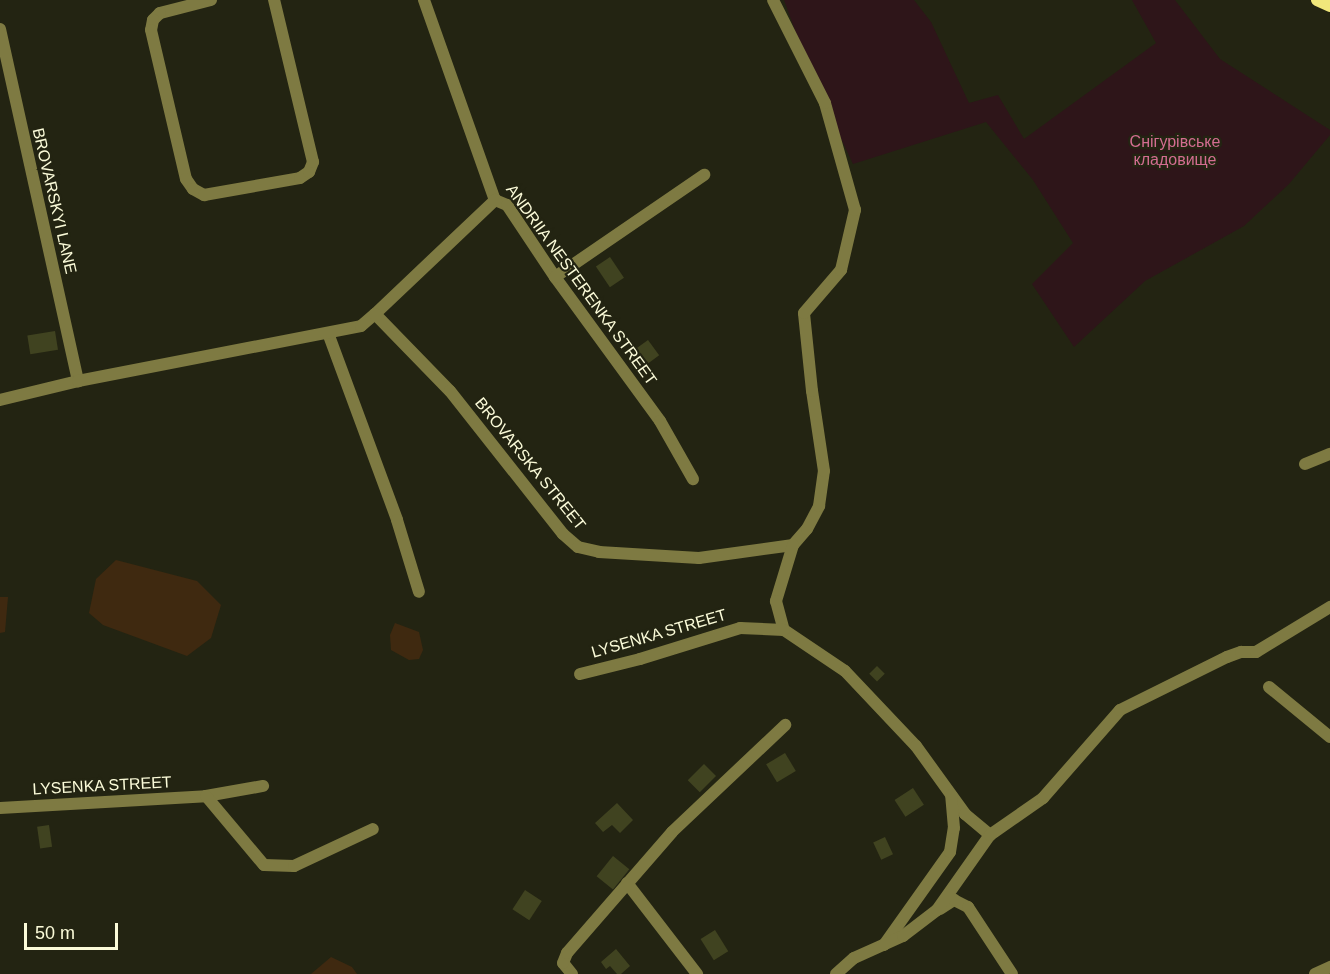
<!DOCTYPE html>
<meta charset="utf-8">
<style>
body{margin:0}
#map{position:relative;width:1330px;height:974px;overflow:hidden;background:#232412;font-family:Helvetica,sans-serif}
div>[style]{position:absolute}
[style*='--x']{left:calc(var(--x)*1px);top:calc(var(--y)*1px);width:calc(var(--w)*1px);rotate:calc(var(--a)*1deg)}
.green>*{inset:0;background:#2e1519}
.water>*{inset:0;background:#3f2910}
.building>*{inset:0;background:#404320;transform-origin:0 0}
.street>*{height:12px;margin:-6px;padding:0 6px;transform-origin:6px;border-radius:6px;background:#7e7a42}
.secondary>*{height:12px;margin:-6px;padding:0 6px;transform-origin:6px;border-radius:6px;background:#f0e77b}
span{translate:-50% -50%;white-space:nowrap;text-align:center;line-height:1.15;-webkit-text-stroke:4.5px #232412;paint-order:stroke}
.park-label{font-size:16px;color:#d36d91}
.street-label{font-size:16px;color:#fbfbd9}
.scale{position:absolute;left:24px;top:923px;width:94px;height:27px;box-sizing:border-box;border:3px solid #fbfbd9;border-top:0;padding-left:8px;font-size:18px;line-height:21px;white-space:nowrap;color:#fbfbd9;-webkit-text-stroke:4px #232412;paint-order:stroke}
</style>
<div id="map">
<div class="green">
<i style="clip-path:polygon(784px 0,914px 0,931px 22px,969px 103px,998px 95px,1024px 139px,1156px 43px,1132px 0,1175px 0,1220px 59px,1330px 130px,1330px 135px,1289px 184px,1244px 226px,1145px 281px,1074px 347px,1032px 284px,1073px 243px,1033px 180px,986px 122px,853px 164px,812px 77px)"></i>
</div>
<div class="water">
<i style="clip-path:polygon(116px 560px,197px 581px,221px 605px,211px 638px,187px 656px,103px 625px,89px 613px,96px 579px)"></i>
<i style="clip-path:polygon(0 597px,8px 597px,5px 632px,0 633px)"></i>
<i style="clip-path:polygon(395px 623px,419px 632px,423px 650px,419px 659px,409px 660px,391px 650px,390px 635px)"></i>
<i style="clip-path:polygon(331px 957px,352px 967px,357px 974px,311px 974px)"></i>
</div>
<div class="building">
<i style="left:610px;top:257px;width:25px;height:17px;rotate:56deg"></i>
<i style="left:55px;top:331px;width:19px;height:28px;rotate:81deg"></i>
<i style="left:648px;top:340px;width:19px;height:18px;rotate:54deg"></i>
<i style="left:877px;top:666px;width:11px;height:11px;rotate:45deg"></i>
<i style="left:785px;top:753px;width:21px;height:22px;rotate:59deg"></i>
<i style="left:704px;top:764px;width:17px;height:23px;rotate:45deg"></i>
<i style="left:913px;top:788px;width:20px;height:22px;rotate:57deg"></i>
<i style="clip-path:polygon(617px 803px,633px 820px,620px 833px,612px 825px,603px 832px,595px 823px)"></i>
<i style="left:49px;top:825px;width:22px;height:12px;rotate:82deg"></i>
<i style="left:885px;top:837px;width:19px;height:13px;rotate:65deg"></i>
<i style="left:613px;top:856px;width:21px;height:26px;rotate:39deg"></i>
<i style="left:525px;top:890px;width:20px;height:23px;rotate:33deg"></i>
<i style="left:715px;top:930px;width:25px;height:17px;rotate:58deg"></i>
<i style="clip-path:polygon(616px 949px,630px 966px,621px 974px,617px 974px,610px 966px,606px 969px,601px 962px)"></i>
</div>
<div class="street">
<i style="--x:211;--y:0;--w:53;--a:165.7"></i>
<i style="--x:160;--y:13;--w:10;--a:135"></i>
<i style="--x:153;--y:20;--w:10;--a:101"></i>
<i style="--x:151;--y:30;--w:153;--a:76.8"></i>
<i style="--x:186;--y:179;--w:12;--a:55"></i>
<i style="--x:193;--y:189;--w:13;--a:29"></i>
<i style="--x:204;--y:195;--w:97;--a:-10"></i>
<i style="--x:300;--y:178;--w:11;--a:-34"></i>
<i style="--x:309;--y:172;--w:11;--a:-68"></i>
<i style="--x:313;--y:162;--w:167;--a:-103.5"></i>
<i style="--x:424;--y:0;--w:212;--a:70.5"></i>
<i style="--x:495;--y:200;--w:13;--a:23"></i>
<i style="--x:507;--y:205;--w:87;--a:56.3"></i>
<i style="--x:555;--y:277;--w:178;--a:53.9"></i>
<i style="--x:660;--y:421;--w:67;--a:60.4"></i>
<i style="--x:0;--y:29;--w:361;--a:77.5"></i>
<i style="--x:555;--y:277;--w:181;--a:-34.4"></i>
<i style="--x:375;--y:314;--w:166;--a:-43.5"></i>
<i style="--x:328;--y:333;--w:199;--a:69.7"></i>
<i style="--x:397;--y:520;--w:75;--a:73"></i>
<i style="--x:0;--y:400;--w:80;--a:-13.7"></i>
<i style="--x:78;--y:381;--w:288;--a:-11"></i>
<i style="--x:361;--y:326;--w:18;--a:-41"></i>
<i style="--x:375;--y:314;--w:107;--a:45.8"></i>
<i style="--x:450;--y:391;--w:182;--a:51.7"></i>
<i style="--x:563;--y:534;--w:20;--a:41"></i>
<i style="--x:578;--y:547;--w:22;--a:13"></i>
<i style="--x:599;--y:552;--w:100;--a:3.4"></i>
<i style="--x:699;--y:558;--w:95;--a:-7.9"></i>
<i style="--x:793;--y:545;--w:21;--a:-49"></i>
<i style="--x:807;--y:529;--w:26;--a:-62"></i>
<i style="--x:819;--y:506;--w:35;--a:-82"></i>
<i style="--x:824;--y:471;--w:81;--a:-98.5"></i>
<i style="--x:812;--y:391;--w:78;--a:-95.9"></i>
<i style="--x:804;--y:313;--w:57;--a:-49.3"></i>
<i style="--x:841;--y:270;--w:62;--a:-76.9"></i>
<i style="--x:855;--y:210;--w:111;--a:-105.7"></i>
<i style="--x:825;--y:103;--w:115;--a:-116.8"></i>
<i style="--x:1305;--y:464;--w:27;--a:-22"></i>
<i style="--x:793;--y:545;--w:59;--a:106.9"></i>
<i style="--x:776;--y:601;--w:30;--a:75"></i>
<i style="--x:784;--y:630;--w:73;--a:33.9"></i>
<i style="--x:845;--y:671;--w:103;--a:46.6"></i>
<i style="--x:916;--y:746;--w:84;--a:54.2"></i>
<i style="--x:965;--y:814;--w:33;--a:40"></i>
<i style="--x:580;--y:674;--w:62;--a:-14"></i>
<i style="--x:640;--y:659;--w:105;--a:-17.2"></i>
<i style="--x:740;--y:628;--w:44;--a:2.6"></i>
<i style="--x:1269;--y:687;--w:79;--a:39.3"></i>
<i style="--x:206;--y:796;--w:58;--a:-10"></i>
<i style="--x:0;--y:808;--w:206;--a:-3.3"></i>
<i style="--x:206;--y:796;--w:90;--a:50"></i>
<i style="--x:264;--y:865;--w:30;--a:2"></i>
<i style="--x:294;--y:866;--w:87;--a:-25.1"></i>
<i style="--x:627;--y:883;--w:115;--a:52.4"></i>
<i style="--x:940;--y:909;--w:17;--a:-33"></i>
<i style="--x:954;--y:900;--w:16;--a:27"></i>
<i style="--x:968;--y:907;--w:80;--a:56.7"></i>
<i style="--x:884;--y:945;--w:114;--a:-54.6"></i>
<i style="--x:950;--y:852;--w:24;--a:-81"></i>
<i style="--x:954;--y:828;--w:33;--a:-95"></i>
<i style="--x:572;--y:974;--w:14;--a:-129"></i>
<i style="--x:563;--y:963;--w:11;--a:-68"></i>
<i style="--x:567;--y:953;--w:160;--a:-49"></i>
<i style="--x:672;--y:832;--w:156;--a:-43.4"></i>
<i style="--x:836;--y:974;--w:24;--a:-42"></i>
<i style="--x:854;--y:958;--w:54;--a:-24.2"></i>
<i style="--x:903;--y:936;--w:43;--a:-37.4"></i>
<i style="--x:937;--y:910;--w:92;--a:-54.8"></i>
<i style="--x:990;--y:835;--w:65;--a:-34.9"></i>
<i style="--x:1043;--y:798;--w:117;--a:-48.8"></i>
<i style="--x:1120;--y:710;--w:119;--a:-26.4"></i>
<i style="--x:1227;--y:657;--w:15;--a:-20"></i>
<i style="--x:1241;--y:652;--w:15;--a:0"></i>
<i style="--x:1256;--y:652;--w:87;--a:-31.3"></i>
<i style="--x:1315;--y:974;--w:17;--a:-25"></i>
</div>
<div class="secondary">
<i style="--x:1317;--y:0;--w:14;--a:25"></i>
</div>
<div class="park-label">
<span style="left:1175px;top:151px">Снігурівське<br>кладовище</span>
</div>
<div class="street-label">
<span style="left:54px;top:201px;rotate:77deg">BROVARSKYI LANE</span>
<span style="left:581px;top:285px;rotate:54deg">ANDRIIA NESTERENKA STREET</span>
<span style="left:530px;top:464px;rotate:51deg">BROVARSKA STREET</span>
<span style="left:659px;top:634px;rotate:-16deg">LYSENKA STREET</span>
<span style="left:102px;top:786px;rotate:-3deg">LYSENKA STREET</span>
</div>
<div class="scale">50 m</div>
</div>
